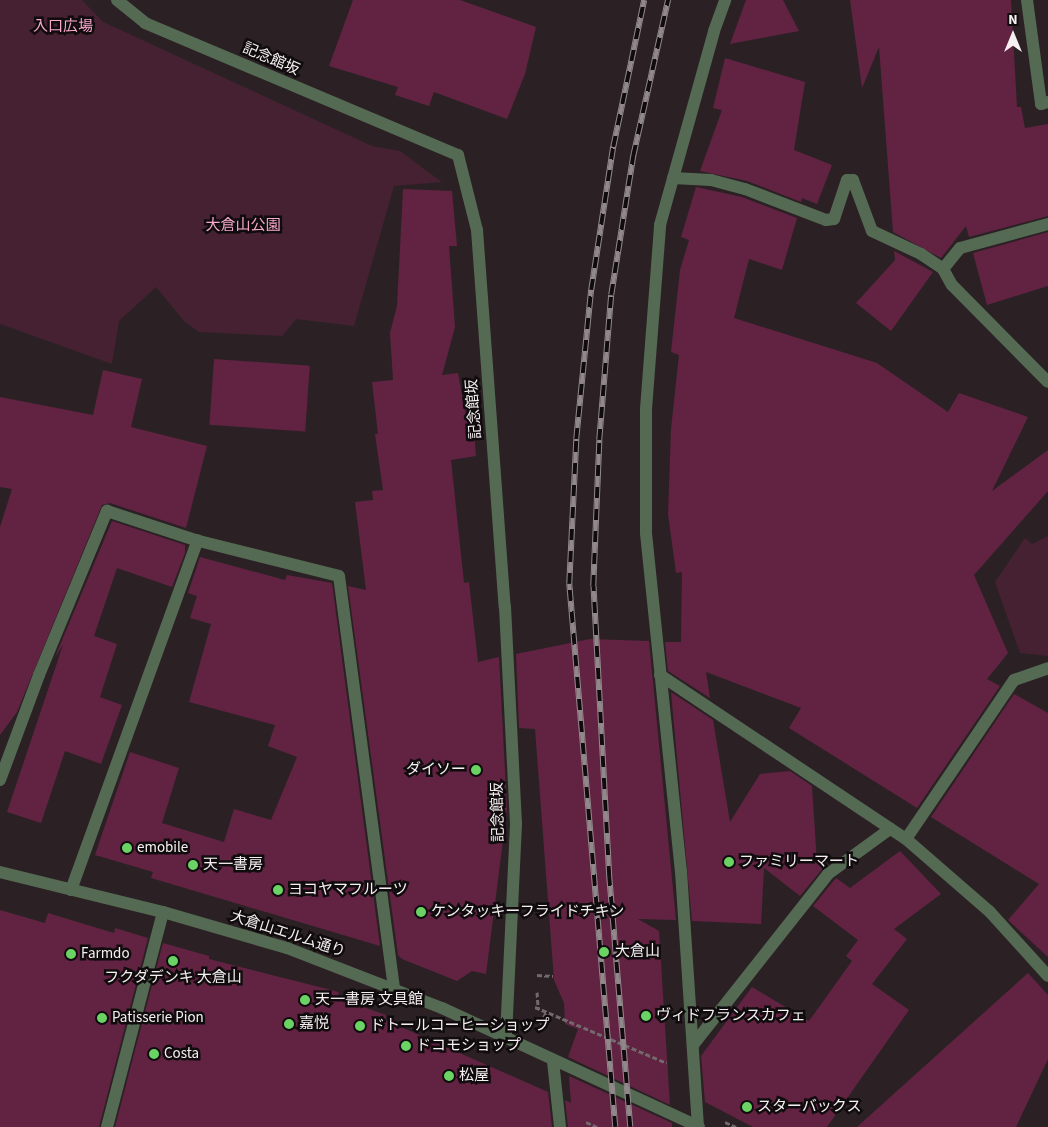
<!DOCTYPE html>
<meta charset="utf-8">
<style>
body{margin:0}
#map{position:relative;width:1048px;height:1127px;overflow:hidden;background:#2b2125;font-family:"Source Sans 3","Noto Sans JP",sans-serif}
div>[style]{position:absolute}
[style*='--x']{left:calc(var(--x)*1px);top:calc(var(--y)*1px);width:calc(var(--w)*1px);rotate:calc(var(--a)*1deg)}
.green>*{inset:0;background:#452132}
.building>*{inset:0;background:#612341;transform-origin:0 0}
.path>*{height:3px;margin-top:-1.5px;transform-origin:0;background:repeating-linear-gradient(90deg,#72696d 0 5px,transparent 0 7.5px)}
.minor>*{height:12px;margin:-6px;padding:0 6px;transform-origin:6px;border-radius:6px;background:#556a53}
.rail>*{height:5.5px;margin-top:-2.75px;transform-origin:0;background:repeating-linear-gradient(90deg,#100c0e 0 11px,#91888b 0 22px);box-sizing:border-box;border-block:1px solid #91888b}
.dots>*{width:14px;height:14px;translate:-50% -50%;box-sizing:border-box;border:2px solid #100c0e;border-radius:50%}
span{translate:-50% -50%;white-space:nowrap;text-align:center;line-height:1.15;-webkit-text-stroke:5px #100c0e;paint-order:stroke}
.park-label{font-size:15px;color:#f8a9ca}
.street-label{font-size:15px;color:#f6eff1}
.poi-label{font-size:15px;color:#f6eff1}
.right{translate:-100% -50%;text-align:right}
.left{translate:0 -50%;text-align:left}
.north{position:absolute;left:988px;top:10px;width:50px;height:50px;-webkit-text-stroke:4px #100c0e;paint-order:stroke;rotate:0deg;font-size:14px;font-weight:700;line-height:20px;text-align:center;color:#f6eff1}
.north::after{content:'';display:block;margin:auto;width:18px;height:22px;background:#f6eff1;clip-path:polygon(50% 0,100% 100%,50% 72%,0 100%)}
</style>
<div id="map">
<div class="green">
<i style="clip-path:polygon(0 0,82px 0,103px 22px,372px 146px,400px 151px,442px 182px,394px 186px,354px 326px,296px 319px,282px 336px,199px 332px,184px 321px,156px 287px,119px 321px,112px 364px,0 324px)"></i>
<i style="clip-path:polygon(1048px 536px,1048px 656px,1020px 653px,995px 582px,1025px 538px,1032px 544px)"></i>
</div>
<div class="building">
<i style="clip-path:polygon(353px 0,460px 0,536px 27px,525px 74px,507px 119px,434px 92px,429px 106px,395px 95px,398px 87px,329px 66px)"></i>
<i style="clip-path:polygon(746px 0,783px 0,799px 31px,730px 44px)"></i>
<i style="clip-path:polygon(850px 0,1011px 0,1017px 107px,1021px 107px,1025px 128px,1048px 124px,1048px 216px,969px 237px,966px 226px,941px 258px,893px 232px,879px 47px,862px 88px)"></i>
<i style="clip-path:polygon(725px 58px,805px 82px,794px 150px,832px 165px,817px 204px,802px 198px,801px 202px,747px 181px,700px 171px,722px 110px,713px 108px)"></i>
<i style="clip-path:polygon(696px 187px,742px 197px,797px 218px,782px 270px,749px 259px,734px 318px,877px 363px,948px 412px,959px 393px,1028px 417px,992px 491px,1048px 450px,1048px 491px,974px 575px,1008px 653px,987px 679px,1000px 686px,917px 808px,789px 728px,801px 708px,706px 672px,710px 698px,668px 671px,665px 642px,681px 642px,682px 572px,676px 573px,668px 514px,671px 429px,679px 355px,671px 352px,680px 270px,689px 240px,681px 237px)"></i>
<i style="clip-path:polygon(403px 189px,452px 191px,457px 246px,449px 246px,455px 327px,442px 375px,458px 373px,467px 422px,473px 421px,476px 456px,451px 460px,464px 583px,469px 582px,478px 662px,499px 657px,507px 809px,486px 974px,472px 971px,457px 981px,402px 959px,398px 955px,348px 586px,366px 590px,355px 502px,373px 500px,372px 491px,383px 490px,375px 434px,378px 434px,372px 382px,393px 380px,390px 333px,397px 306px)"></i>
<i style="clip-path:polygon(1048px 232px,1048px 286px,987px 305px,973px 253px)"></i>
<i style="clip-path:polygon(894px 251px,933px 272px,891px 331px,856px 303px,895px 260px)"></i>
<i style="left:214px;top:359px;width:96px;height:66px;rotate:4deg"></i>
<i style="clip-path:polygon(103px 370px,142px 379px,131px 427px,207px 446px,186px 528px,110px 503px,102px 505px,17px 712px,0 735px,0 527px,12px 489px,0 487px,0 397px,93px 415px)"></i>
<i style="clip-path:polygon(112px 521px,185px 545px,185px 553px,172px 587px,117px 568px,94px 636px,117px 644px,100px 697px,122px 705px,101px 764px,65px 751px,41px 823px,7px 812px,63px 645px,55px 657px)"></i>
<i style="clip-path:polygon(200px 557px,285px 580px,287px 575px,332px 583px,380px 946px,151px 878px,153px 872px,95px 855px,130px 752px,179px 768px,162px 823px,224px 842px,234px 809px,271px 820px,297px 757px,268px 746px,275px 725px,189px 702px,211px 624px,190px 618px,197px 596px,188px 593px)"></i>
<i style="clip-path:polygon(590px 639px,649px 641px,676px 920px,638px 919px,659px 931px,670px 1105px,568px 1057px,578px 1029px,565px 1024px,564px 1003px,554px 980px,535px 729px,519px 728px,516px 654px)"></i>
<i style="clip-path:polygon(671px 692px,713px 720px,730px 822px,760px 774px,790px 771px,812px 786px,817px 863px,823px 868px,800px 896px,764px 868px,761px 924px,692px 921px)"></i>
<i style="clip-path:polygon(1014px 694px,1048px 713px,1048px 957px,1008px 920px,1039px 884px,931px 817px)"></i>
<i style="clip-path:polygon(900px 851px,941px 894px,894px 929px,907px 939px,872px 984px,909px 1010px,827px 1127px,753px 1127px,705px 1102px,701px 1056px,752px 987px,809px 1021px,852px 961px,846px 956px,858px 940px,813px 906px,836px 878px,850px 888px)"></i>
<i style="clip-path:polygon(0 910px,45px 923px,48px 913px,114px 933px,115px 928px,148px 938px,99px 1127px,0 1127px)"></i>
<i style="clip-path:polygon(163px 943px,209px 956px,209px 959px,339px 992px,337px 998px,386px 1015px,385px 1020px,548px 1092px,552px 1127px,115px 1127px)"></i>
<i style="clip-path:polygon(1028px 973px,1048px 995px,1048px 1059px,1016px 1127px,857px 1127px)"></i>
<i style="clip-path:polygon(569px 1076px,672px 1123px,672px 1127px,568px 1127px,565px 1100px,571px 1103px)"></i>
</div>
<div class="path">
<i style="--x:537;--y:975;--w:16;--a:4"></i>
<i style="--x:537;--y:992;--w:16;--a:86"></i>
<i style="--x:535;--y:1007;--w:143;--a:23"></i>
<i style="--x:540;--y:1024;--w:15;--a:-62"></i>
<i style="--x:586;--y:1122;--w:12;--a:24"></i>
<i style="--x:725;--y:1122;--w:12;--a:24"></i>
</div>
<div class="minor">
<i style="--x:117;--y:0;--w:36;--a:39"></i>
<i style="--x:145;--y:23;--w:340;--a:22.9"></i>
<i style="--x:458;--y:155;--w:77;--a:75.8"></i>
<i style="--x:477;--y:230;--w:378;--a:85.8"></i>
<i style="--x:505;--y:607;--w:217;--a:87.1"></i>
<i style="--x:516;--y:824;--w:214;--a:92.7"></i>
<i style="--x:1027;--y:0;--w:105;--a:82.3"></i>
<i style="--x:1041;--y:104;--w:7;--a:-16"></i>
<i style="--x:673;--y:178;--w:38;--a:3"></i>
<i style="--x:711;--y:180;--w:35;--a:15"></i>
<i style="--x:745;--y:189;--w:87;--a:20.9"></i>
<i style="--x:826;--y:220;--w:8;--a:-7"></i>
<i style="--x:834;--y:219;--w:41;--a:-71.6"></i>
<i style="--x:847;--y:180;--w:6;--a:0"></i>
<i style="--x:853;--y:180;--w:54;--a:69.6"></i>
<i style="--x:872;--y:231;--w:54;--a:25.1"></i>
<i style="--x:921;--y:254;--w:27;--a:34"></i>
<i style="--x:1048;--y:224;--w:91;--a:164.7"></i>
<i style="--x:960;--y:248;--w:27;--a:129"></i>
<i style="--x:943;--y:269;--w:18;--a:61"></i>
<i style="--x:952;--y:285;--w:136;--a:45.3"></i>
<i style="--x:660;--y:675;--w:296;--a:33.7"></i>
<i style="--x:906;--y:839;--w:111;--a:41"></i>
<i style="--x:990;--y:912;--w:86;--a:47.8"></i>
<i style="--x:0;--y:780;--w:112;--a:-69.6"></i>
<i style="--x:39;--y:675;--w:178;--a:-67.5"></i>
<i style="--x:107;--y:511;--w:93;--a:18.2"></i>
<i style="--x:195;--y:540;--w:148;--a:14"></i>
<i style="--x:339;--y:576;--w:415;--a:82.4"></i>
<i style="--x:906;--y:839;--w:192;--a:-55.8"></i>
<i style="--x:1014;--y:680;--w:36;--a:-19"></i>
<i style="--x:0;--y:872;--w:168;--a:13.8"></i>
<i style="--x:163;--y:912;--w:129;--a:16.2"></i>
<i style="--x:287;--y:948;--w:166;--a:21.2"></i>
<i style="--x:442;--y:1008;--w:283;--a:24.8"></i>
<i style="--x:71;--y:890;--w:372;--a:-70.1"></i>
<i style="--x:693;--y:1045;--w:218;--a:-51.7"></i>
<i style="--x:828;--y:874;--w:77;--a:-36"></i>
<i style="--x:553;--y:1061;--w:66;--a:83.9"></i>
<i style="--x:107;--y:1127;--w:222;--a:-75.4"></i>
<i style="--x:698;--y:1127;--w:256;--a:-93.8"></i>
<i style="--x:681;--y:872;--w:341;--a:-95.9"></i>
<i style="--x:646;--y:533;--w:124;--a:-90"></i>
<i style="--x:646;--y:409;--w:185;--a:-85.6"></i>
<i style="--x:660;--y:225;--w:201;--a:-74.4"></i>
<i style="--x:714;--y:31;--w:33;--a:-70"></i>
</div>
<div class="rail">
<i style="--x:615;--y:1127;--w:545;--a:-94.84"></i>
<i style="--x:569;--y:584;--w:145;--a:-87.2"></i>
<i style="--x:576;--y:439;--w:150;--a:-84.3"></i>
<i style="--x:591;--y:290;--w:145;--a:-81.3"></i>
<i style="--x:613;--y:147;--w:150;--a:-78.1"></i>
<i style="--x:630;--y:1127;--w:251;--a:-94.8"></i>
<i style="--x:609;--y:877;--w:291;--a:-93.1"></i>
<i style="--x:593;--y:586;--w:146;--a:-87.6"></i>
<i style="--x:599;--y:440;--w:145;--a:-85.3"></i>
<i style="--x:611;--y:295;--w:141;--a:-81"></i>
<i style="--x:633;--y:156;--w:160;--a:-77.4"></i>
</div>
<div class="dots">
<i style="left:476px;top:770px;background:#6ad363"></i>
<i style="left:127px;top:848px;background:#6ad363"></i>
<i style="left:729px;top:862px;background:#6ad363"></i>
<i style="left:193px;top:865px;background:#6ad363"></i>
<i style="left:278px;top:890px;background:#6ad363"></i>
<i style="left:421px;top:912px;background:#6ad363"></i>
<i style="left:604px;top:952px;background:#6ad363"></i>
<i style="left:71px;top:954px;background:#6ad363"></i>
<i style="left:173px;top:961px;background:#6ad363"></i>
<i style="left:305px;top:1000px;background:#6ad363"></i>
<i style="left:646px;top:1016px;background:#6ad363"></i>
<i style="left:102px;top:1018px;background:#6ad363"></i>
<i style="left:289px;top:1024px;background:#6ad363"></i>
<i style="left:360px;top:1026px;background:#6ad363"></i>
<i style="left:406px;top:1046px;background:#6ad363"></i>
<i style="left:154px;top:1054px;background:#6ad363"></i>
<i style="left:449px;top:1076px;background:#6ad363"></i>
<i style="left:747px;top:1107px;background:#6ad363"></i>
</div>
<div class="park-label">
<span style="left:63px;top:27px">入口広場</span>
<span style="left:243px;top:226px">大倉山公園</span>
</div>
<div class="street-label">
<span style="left:271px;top:59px;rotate:23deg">記念館坂</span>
<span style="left:474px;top:409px;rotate:-94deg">記念館坂</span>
<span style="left:498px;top:812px;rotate:-91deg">記念館坂</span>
<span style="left:288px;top:934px;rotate:18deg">大倉山エルム通り</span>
</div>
<div class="poi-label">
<span class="right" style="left:466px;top:770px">ダイソー</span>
<span class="left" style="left:137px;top:848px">emobile</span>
<span class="left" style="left:739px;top:862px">ファミリーマート</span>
<span class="left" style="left:203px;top:865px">天一書房</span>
<span class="left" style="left:288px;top:890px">ヨコヤマフルーツ</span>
<span class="left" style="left:431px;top:912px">ケンタッキーフライドチキン</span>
<span class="left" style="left:615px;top:952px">大倉山</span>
<span class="left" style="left:81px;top:954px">Farmdo</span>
<span style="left:173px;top:978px">フクダデンキ 大倉山</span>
<span class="left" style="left:315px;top:1000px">天一書房 文具館</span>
<span class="left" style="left:656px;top:1016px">ヴィドフランスカフェ</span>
<span class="left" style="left:112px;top:1018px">Patisserie Pion</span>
<span class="left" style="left:299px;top:1024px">嘉悦</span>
<span class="left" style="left:370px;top:1026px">ドトールコーヒーショップ</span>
<span class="left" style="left:416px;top:1046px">ドコモショップ</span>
<span class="left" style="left:164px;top:1054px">Costa</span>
<span class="left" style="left:459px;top:1076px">松屋</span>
<span class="left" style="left:757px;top:1107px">スターバックス</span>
</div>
<div class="north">N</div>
</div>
